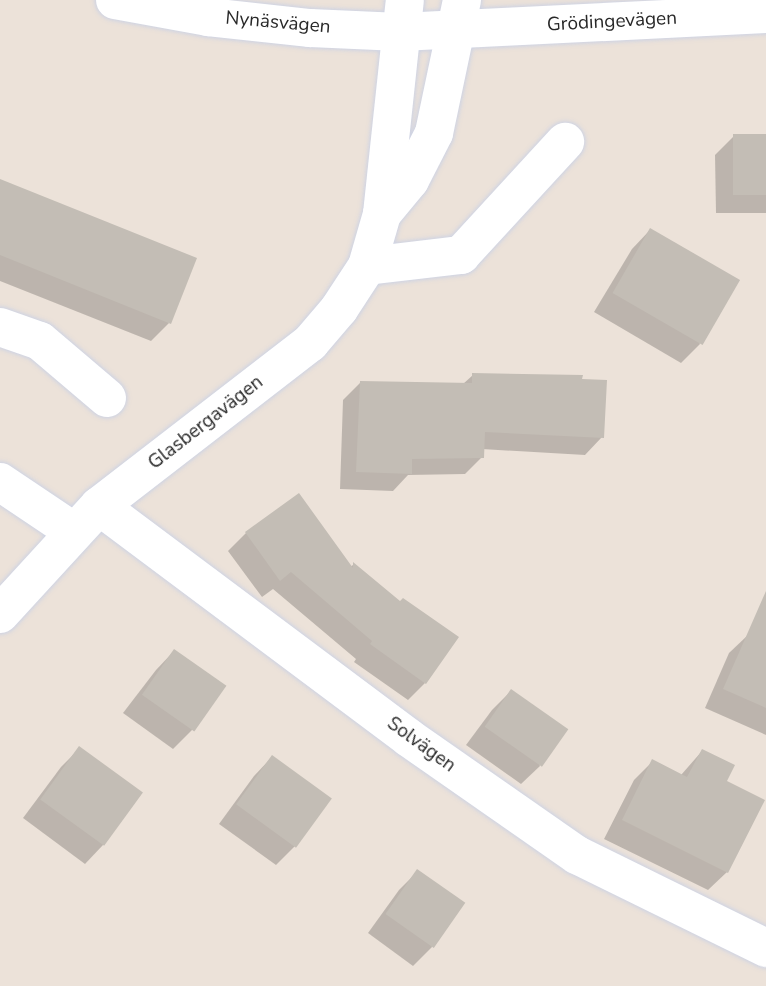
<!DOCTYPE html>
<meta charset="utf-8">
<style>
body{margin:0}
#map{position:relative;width:766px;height:986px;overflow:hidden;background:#ece2d9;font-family:"Nunito Sans",sans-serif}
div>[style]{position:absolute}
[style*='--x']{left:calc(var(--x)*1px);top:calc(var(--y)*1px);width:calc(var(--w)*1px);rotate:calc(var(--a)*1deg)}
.shadow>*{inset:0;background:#0003}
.building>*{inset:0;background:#c3bdb5;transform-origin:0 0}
.roads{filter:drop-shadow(0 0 2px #ced3e3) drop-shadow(0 0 2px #ced3e3)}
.minor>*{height:38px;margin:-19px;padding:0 19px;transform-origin:19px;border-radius:19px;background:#fff}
span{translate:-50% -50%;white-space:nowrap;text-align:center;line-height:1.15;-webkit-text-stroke:6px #fff;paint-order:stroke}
.street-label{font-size:19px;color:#282828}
</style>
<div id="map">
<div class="shadow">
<i style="clip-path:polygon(734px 136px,766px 136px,766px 213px,716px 213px,715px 155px)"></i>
<i style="clip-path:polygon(0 181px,169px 323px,151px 341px,0 281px)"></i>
<i style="clip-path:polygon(650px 230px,700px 344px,681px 363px,594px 312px,632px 249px)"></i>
<i style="clip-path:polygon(473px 375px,602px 437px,585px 455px,482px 449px,482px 457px,465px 474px,408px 475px,393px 491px,340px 489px,343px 400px,361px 382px,463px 384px)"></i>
<i style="clip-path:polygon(299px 496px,350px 567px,353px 565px,425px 683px,408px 700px,354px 662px,356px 659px,273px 589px,262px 597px,228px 551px,246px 533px)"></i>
<i style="clip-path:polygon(748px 635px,766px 642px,766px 735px,705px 708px,729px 653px)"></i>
<i style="clip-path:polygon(174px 651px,223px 687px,192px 730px,173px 749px,123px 713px,156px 670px)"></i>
<i style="clip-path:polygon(511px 691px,540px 766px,521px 784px,466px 745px,492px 710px)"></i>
<i style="clip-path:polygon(79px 749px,141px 794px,103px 845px,85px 864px,23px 818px,61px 767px)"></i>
<i style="clip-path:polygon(702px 751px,725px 782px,727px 872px,708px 890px,604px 839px,634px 780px,653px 761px,681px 775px)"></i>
<i style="clip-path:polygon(272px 757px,295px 846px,276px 865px,219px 824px,254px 776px)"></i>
<i style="clip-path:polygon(418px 871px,432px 947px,413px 966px,368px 933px,399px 890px)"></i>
</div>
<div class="building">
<i style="left:733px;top:134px;width:33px;height:61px"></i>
<i style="clip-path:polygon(0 179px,197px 258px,171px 324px,0 255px)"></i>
<i style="left:650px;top:228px;width:104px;height:75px;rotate:30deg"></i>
<i style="clip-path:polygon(472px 373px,583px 375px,582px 379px,607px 380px,604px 438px,485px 432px,484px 458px,412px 459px,412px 474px,356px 472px,360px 381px,472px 383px)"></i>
<i style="clip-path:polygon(299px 493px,353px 568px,353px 562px,400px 601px,403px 598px,459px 637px,426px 684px,370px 644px,372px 641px,291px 572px,280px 581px,245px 532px)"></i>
<i style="clip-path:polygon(766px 591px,766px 708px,723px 689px)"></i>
<i style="left:174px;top:649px;width:64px;height:56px;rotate:35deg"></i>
<i style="left:511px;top:689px;width:70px;height:46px;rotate:35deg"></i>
<i style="left:79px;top:746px;width:79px;height:66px;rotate:36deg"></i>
<i style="clip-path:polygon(702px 749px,735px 765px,727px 781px,765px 800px,728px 873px,622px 820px,652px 759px,687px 777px)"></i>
<i style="left:272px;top:755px;width:74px;height:61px;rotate:36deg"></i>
<i style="left:417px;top:869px;width:59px;height:55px;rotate:35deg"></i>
</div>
<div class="roads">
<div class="minor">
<i style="--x:115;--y:0;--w:95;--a:10.4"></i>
<i style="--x:208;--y:17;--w:103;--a:6.2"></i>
<i style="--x:310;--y:28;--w:90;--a:2.5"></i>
<i style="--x:400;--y:32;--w:366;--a:-2.8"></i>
<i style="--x:382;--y:214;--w:44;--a:-50.5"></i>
<i style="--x:410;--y:180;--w:53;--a:-62.9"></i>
<i style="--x:434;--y:133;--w:136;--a:-78.1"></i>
<i style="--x:367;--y:266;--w:95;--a:-6.7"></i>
<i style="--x:461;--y:255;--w:154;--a:-47.4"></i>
<i style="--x:0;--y:327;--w:42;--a:19.3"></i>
<i style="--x:40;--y:341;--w:88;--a:40.4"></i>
<i style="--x:0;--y:482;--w:88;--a:33.9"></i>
<i style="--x:99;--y:506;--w:387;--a:36.8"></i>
<i style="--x:409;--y:738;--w:205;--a:34.9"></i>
<i style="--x:577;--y:855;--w:211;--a:26.2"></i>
<i style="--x:0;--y:614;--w:147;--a:-47.5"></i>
<i style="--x:99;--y:506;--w:267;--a:-37.7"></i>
<i style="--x:310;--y:343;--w:45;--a:-49.5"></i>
<i style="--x:339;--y:309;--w:51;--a:-56.9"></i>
<i style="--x:367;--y:266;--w:54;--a:-73.9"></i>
<i style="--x:382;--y:214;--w:215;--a:-83.9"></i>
</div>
</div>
<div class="street-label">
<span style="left:612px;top:22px;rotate:-3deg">Grödingevägen</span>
<span style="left:278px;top:23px;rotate:5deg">Nynäsvägen</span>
<span style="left:206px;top:423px;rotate:-38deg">Glasbergavägen</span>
<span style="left:421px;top:745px;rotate:36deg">Solvägen</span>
</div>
</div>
